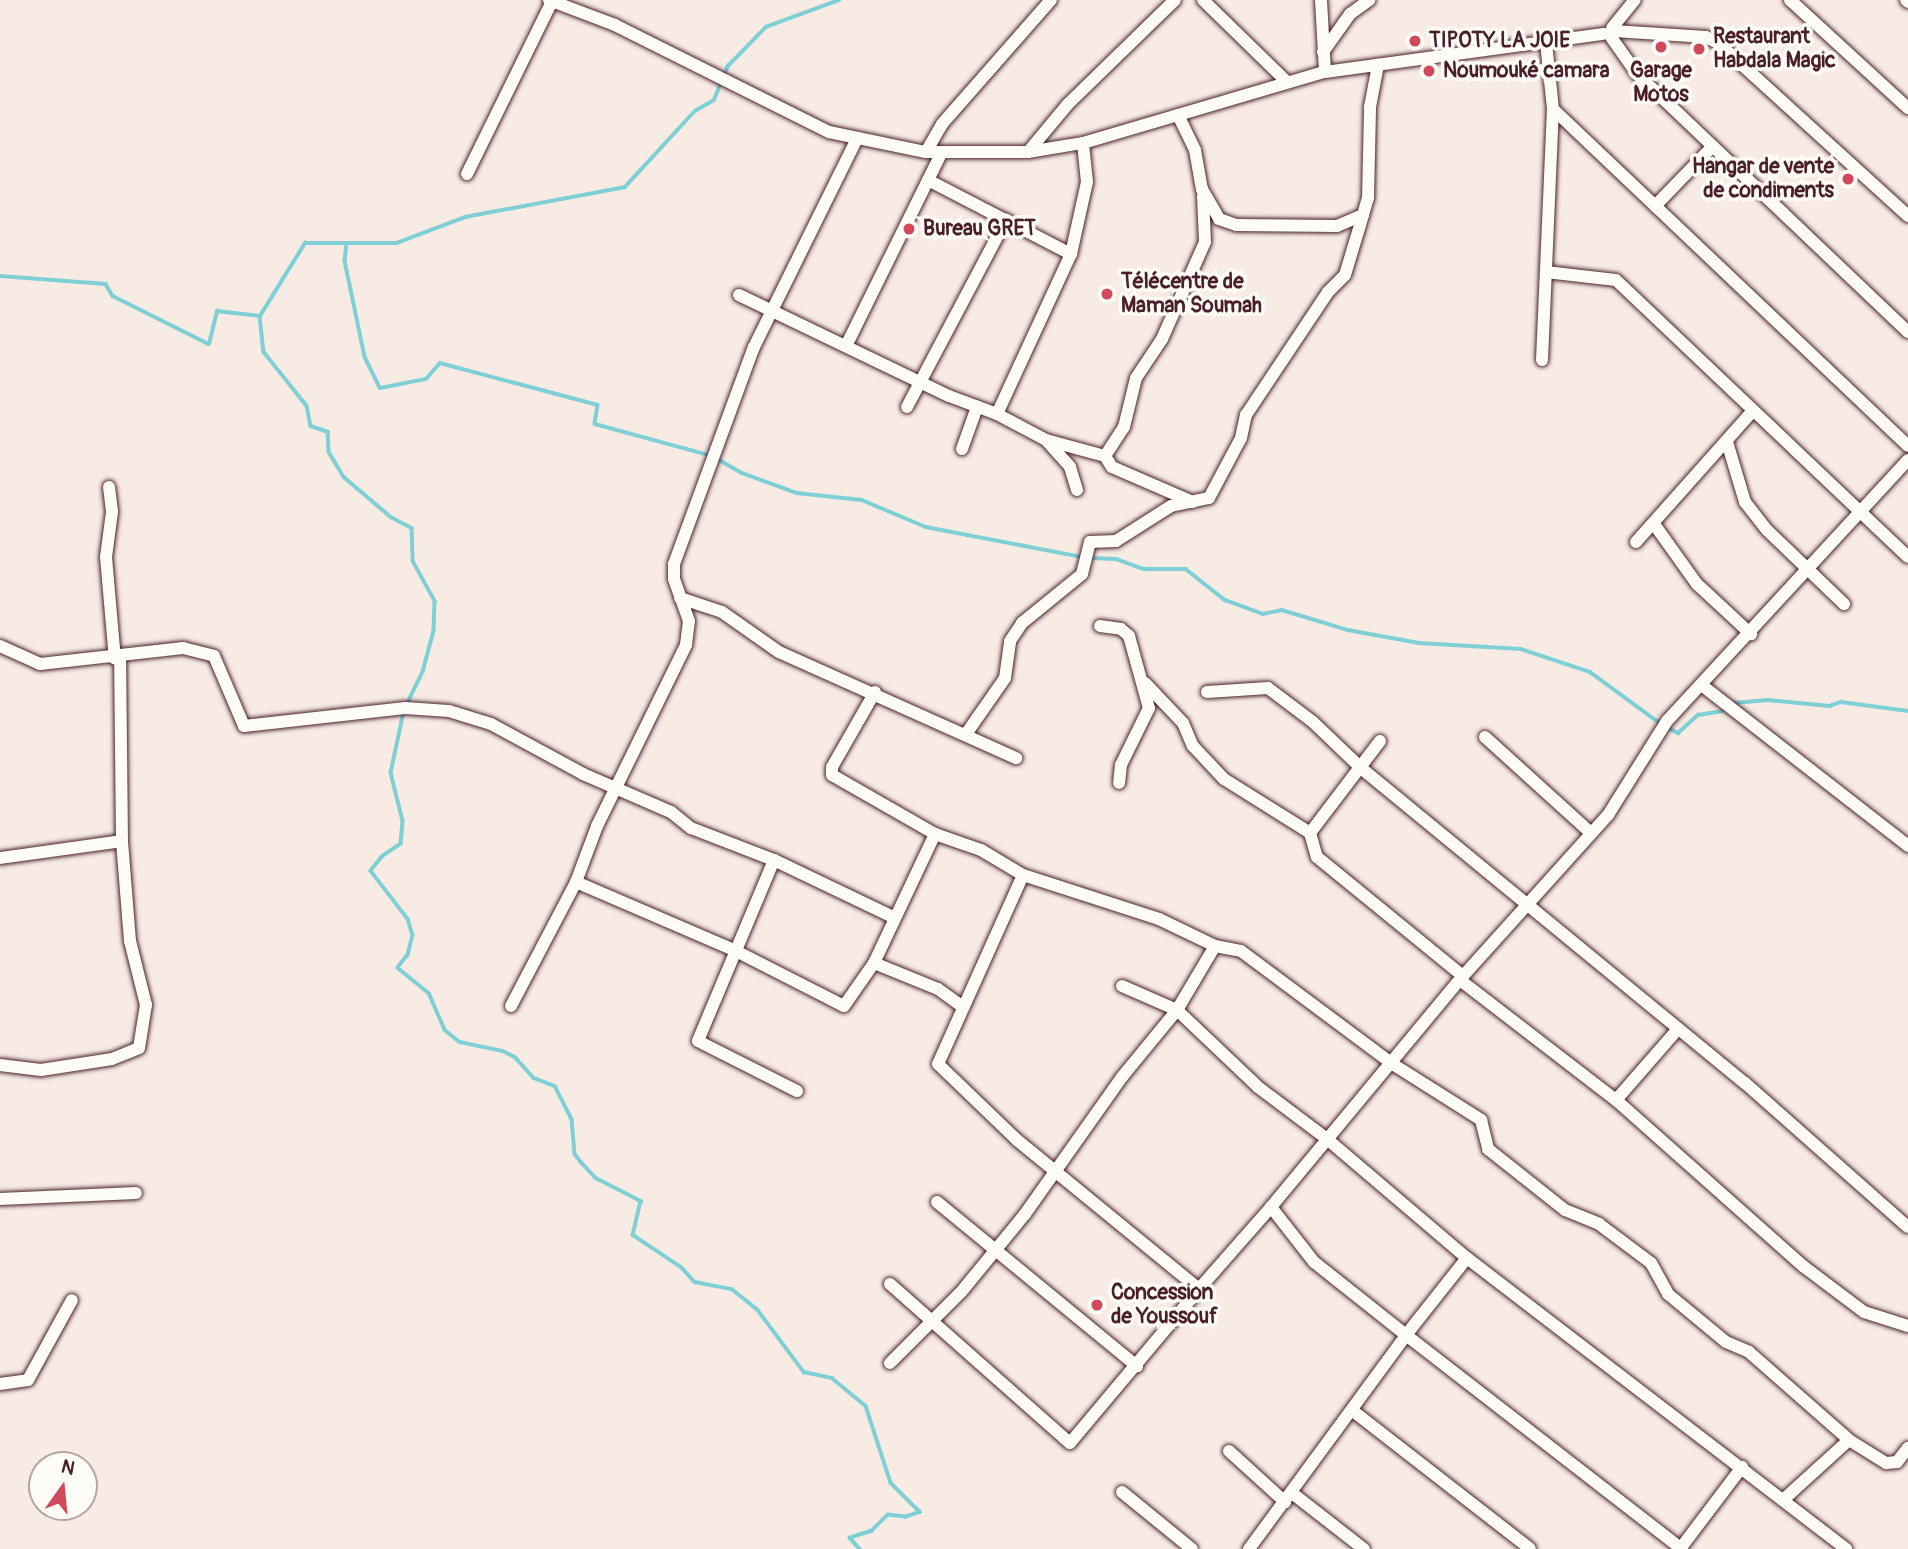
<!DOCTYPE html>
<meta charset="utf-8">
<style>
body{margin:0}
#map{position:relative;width:1908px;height:1549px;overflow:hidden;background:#f7ebe3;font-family:Pangolin,sans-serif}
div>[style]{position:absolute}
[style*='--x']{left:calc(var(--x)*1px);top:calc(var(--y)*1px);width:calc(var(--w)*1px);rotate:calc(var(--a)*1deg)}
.stream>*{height:3.5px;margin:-1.75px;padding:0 1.75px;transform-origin:1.75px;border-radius:1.75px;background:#7fd0d6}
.roads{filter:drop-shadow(0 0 2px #4a1f2b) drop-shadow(0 0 2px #4a1f2b)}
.minor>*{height:12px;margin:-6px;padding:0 6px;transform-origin:6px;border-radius:6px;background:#fdfcf7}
.dots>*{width:19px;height:19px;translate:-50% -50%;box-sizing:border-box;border:4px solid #fdfcf7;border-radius:50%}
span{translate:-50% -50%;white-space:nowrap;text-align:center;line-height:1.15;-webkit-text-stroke:7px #fdfcf7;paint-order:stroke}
.poi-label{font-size:21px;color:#4a1f2b;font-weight:700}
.left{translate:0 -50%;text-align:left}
.right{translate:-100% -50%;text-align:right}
.north{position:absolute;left:28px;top:1451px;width:70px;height:70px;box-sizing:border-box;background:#fdfcf7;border:2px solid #b5a4a5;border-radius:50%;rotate:15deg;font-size:19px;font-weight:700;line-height:28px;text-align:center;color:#4a1f2b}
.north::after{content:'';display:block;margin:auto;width:24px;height:32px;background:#d1495b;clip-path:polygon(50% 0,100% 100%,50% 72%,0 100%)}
</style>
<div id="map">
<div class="stream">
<i style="--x:347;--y:243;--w:18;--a:96"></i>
<i style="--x:345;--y:261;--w:98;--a:78.2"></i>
<i style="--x:365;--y:357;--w:34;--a:64"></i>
<i style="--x:380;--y:388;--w:47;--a:-11.1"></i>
<i style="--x:426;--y:379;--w:21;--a:-49"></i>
<i style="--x:440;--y:363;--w:163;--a:14.9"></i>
<i style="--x:598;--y:405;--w:19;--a:99"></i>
<i style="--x:595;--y:424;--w:118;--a:15.2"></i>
<i style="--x:0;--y:276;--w:106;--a:4.3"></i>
<i style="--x:106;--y:284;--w:14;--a:60"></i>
<i style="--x:113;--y:296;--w:107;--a:26.6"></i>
<i style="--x:209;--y:344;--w:34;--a:-76"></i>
<i style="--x:217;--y:311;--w:43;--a:6.6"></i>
<i style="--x:260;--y:316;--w:86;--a:-58.3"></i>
<i style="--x:305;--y:243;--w:92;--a:0"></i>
<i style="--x:397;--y:243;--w:73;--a:-20.9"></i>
<i style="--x:465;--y:217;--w:163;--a:-10.6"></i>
<i style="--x:625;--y:187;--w:103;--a:-47.4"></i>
<i style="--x:695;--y:111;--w:22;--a:-30"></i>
<i style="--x:714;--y:100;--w:37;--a:-68"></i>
<i style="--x:728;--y:66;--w:54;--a:-45.7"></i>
<i style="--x:766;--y:27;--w:78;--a:-20.3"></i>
<i style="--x:260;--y:316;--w:36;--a:84"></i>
<i style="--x:264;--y:352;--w:69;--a:51.5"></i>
<i style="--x:307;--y:406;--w:20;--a:79"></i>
<i style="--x:311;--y:426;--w:18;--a:19"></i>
<i style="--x:328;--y:432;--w:20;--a:87"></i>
<i style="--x:329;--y:452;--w:29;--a:59"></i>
<i style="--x:344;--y:477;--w:62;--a:40.4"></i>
<i style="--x:391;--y:517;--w:24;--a:28"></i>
<i style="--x:412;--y:528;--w:33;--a:88"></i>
<i style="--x:413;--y:561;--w:46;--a:61.2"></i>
<i style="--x:435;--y:601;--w:30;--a:92"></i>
<i style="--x:434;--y:631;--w:42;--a:105"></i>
<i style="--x:423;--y:672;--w:37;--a:116"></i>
<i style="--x:716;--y:458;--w:30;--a:30"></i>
<i style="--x:742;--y:473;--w:59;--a:20"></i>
<i style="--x:797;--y:493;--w:65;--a:6.1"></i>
<i style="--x:862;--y:500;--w:69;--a:22.9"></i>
<i style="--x:926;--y:527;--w:159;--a:10.9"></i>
<i style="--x:1090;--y:558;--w:26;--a:2"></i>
<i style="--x:1116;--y:559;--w:30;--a:20"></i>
<i style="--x:1144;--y:569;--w:42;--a:0"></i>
<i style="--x:1186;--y:569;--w:50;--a:38.5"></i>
<i style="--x:1225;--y:600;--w:40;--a:20.2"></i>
<i style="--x:1263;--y:614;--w:19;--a:-12"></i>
<i style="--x:1282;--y:610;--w:69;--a:16.9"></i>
<i style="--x:1348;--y:630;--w:72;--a:10.4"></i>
<i style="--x:1419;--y:643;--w:102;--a:3.4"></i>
<i style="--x:1521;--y:649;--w:73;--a:18.4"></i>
<i style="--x:1590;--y:672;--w:88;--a:36.2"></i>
<i style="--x:404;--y:712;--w:62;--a:102"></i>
<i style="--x:391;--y:773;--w:49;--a:76"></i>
<i style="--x:403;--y:821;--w:23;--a:95"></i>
<i style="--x:401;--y:844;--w:22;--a:146"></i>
<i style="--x:383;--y:856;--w:19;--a:129"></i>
<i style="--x:371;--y:871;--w:61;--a:52.4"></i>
<i style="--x:408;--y:919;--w:17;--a:73"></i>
<i style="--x:413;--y:935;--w:21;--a:104"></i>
<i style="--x:408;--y:955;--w:16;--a:128"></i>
<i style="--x:398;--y:968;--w:40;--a:39"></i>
<i style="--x:429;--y:993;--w:40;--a:66.6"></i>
<i style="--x:445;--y:1030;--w:19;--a:39"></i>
<i style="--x:460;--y:1042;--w:44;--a:11.8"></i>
<i style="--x:503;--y:1051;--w:13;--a:27"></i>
<i style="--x:515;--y:1057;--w:28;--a:48"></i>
<i style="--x:534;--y:1078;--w:22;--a:21"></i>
<i style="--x:555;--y:1086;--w:38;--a:63"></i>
<i style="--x:572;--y:1120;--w:34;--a:85"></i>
<i style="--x:575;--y:1154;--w:10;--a:53"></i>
<i style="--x:581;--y:1162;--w:22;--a:47"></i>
<i style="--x:596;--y:1178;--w:51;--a:27.1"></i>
<i style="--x:641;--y:1201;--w:35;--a:103"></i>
<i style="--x:633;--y:1235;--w:58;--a:33.7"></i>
<i style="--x:681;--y:1267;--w:21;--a:47"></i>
<i style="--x:695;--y:1282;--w:38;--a:11"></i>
<i style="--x:732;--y:1289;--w:32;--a:39"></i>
<i style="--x:757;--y:1309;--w:79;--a:53.3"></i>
<i style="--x:804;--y:1372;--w:29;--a:12"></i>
<i style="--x:832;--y:1378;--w:44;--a:39.5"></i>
<i style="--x:866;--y:1406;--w:81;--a:72"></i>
<i style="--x:891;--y:1483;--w:41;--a:45"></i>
<i style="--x:920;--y:1512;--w:15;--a:160"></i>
<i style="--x:906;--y:1517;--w:18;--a:-174"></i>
<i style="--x:888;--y:1515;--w:23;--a:135"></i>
<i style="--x:872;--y:1531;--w:23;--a:162"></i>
<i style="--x:850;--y:1538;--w:15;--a:48"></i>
<i style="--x:1667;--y:727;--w:13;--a:29"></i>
<i style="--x:1678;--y:733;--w:27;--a:-42"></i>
<i style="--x:1698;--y:715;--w:24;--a:-9"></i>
<i style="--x:1722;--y:711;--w:14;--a:-36"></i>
<i style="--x:1733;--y:703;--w:35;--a:-5"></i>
<i style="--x:1768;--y:700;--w:62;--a:5.5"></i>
<i style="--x:1830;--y:706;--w:12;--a:-20"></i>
<i style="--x:1841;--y:702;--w:68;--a:7.7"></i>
</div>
<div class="roads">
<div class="minor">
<i style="--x:549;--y:0;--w:71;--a:20.7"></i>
<i style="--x:615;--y:25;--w:239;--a:26.6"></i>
<i style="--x:829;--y:132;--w:99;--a:11.7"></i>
<i style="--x:926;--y:152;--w:102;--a:0"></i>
<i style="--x:1028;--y:152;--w:56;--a:-9.3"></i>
<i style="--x:1083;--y:143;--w:252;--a:-16.4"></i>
<i style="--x:1325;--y:72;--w:281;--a:-7.8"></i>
<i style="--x:1203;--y:0;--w:117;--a:44.3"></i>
<i style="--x:1321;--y:0;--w:72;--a:86.8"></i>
<i style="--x:1790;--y:0;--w:160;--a:42.5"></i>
<i style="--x:1906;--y:0;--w:3;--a:45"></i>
<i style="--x:1612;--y:28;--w:36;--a:-51"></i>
<i style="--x:1614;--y:31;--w:92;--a:3.7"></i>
<i style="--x:1706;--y:37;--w:13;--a:27"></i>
<i style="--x:1718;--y:43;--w:257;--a:42.3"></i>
<i style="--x:1611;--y:37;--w:45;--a:54.9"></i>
<i style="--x:1637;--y:74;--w:374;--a:43.6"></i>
<i style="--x:1323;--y:52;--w:47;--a:-54.6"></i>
<i style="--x:1350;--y:14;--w:24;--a:-36"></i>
<i style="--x:1553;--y:109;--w:489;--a:43.5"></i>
<i style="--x:1178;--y:115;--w:39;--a:64"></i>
<i style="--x:1195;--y:150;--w:40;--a:80"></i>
<i style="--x:1202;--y:189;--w:34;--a:60"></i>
<i style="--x:1219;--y:219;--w:18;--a:19"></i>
<i style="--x:1236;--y:225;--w:101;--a:0.6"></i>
<i style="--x:1337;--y:226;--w:28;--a:-23"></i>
<i style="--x:1363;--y:215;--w:18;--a:-74"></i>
<i style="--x:1368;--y:198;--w:91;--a:-88.7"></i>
<i style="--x:1370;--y:107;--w:43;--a:-79.2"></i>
<i style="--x:926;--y:152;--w:32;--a:-60"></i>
<i style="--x:942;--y:124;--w:165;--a:-48.7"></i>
<i style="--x:1028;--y:152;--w:62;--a:-50.2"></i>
<i style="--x:1068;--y:104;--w:149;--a:-44.2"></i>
<i style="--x:467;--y:174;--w:193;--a:-63.8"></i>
<i style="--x:928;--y:180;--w:161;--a:27.4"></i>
<i style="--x:1655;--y:206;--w:83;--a:-46"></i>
<i style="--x:1546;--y:272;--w:70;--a:6.5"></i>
<i style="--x:1616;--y:280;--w:402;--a:43.5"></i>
<i style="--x:739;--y:295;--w:233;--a:25.7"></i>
<i style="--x:949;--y:396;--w:51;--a:20.6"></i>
<i style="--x:997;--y:414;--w:176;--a:-65.2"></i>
<i style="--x:1071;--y:254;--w:74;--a:-77.5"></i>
<i style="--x:1087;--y:182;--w:39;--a:-96"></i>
<i style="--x:847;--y:344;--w:214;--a:-63.7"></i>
<i style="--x:1542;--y:360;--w:251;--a:-87.5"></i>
<i style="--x:1553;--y:109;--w:67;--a:-96"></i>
<i style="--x:907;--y:407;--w:212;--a:-62.1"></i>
<i style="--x:997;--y:414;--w:55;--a:28"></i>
<i style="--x:1046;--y:440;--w:36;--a:48"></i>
<i style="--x:1070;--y:467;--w:24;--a:73"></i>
<i style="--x:1046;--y:440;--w:61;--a:15.2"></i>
<i style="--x:1105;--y:456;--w:35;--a:-57"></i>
<i style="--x:1124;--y:427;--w:50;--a:-76.2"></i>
<i style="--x:1136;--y:378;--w:47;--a:-56.3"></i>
<i style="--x:1162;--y:339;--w:106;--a:-66.1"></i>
<i style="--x:1205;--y:242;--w:46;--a:-92.5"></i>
<i style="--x:1727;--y:442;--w:63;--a:73.3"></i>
<i style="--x:1745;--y:502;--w:36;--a:52"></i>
<i style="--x:1767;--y:530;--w:107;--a:43.9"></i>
<i style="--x:962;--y:449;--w:45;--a:-70.3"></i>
<i style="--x:1105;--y:456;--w:13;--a:58"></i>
<i style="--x:1112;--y:467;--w:88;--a:23.4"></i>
<i style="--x:109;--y:487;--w:25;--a:83"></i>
<i style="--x:112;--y:512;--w:45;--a:97.6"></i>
<i style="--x:106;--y:557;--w:102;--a:85"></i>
<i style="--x:1654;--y:524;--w:74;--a:54.4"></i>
<i style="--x:1697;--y:584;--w:74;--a:42.8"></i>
<i style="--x:1636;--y:542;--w:174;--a:-48.3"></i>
<i style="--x:680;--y:598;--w:44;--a:18.4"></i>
<i style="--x:722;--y:612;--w:70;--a:35.1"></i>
<i style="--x:779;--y:652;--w:260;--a:24.1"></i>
<i style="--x:1100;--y:626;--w:21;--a:8"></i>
<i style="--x:1121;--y:629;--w:11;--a:41"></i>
<i style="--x:1129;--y:636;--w:75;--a:74.5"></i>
<i style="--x:1149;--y:708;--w:64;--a:116.2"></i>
<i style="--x:1121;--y:765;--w:18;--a:96"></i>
<i style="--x:0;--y:646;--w:44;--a:24.2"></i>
<i style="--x:40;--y:664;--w:144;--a:-6.4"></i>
<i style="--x:183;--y:648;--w:32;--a:14"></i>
<i style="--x:214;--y:656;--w:76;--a:66.8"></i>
<i style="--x:244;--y:726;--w:162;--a:-6.4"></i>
<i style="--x:405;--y:708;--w:44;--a:3.9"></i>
<i style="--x:449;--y:711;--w:44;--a:17.2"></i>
<i style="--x:491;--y:724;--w:105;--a:28.5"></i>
<i style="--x:583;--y:774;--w:96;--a:23.4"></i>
<i style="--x:671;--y:812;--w:26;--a:39"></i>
<i style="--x:691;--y:828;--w:89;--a:21.1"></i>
<i style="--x:774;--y:860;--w:132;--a:25.6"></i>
<i style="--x:1145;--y:683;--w:55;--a:46.5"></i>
<i style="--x:1183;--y:723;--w:25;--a:67"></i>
<i style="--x:1193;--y:746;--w:45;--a:46.8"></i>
<i style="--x:1224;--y:779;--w:102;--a:32.1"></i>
<i style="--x:1704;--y:687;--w:259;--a:37.9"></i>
<i style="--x:875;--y:692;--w:86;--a:119.8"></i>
<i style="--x:832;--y:767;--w:8;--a:90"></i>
<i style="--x:832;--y:775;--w:119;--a:29.8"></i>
<i style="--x:1207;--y:692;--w:61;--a:-3.8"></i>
<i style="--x:1268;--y:688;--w:56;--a:37.1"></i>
<i style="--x:1313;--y:722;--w:66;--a:43.8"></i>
<i style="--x:1361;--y:768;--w:497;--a:39.4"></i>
<i style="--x:1745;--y:1083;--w:217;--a:41.5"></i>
<i style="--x:966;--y:734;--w:68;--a:-55.1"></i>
<i style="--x:1005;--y:678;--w:37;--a:-82"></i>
<i style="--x:1010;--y:641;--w:22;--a:-56"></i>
<i style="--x:1022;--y:623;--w:77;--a:-39.2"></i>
<i style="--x:1082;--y:574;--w:33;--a:-76"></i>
<i style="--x:1090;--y:542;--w:26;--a:-2"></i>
<i style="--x:1116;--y:541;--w:65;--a:-32.5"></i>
<i style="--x:1171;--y:506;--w:39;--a:-12"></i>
<i style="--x:1209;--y:498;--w:68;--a:-61.9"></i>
<i style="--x:1241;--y:438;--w:24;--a:-78"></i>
<i style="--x:1246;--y:415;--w:148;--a:-56.3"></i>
<i style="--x:1328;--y:292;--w:24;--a:-45"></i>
<i style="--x:1345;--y:275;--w:63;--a:-73.3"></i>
<i style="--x:1485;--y:737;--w:143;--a:42.2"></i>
<i style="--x:1380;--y:741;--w:116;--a:127.3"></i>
<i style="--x:1310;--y:833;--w:25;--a:74"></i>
<i style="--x:1317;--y:857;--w:188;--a:39.2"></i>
<i style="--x:0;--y:858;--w:123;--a:-7.9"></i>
<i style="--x:774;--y:860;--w:196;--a:112.8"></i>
<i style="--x:698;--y:1041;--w:111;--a:26.8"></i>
<i style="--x:1023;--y:875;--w:207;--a:114.2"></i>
<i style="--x:938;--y:1064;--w:110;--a:43.9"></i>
<i style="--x:1017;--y:1140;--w:235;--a:39.3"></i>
<i style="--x:1199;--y:1289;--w:109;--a:-48.7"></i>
<i style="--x:576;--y:882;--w:172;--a:23.3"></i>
<i style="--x:734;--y:950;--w:123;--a:27"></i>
<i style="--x:844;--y:1006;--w:52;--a:-55.1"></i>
<i style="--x:874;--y:963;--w:143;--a:-64.7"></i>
<i style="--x:935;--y:834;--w:49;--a:19.2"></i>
<i style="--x:981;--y:850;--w:49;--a:30.8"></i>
<i style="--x:1023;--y:875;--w:143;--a:17.9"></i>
<i style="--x:1159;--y:919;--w:62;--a:25.7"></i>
<i style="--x:1215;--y:946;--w:74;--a:120.7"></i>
<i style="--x:1177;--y:1010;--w:87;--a:129.4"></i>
<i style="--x:1122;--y:1077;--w:168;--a:125.3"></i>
<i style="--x:1025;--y:1214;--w:99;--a:129.3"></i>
<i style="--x:962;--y:1291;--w:102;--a:135"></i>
<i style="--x:1215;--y:946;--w:26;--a:11"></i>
<i style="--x:1241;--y:951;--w:187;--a:36.7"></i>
<i style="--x:1391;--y:1063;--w:107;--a:32.3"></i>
<i style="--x:1481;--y:1120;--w:30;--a:76"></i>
<i style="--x:1488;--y:1149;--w:98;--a:38.4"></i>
<i style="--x:1565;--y:1210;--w:37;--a:22"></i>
<i style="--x:1599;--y:1224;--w:65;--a:36.9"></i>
<i style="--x:1651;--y:1263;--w:35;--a:61"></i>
<i style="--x:1668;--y:1294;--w:75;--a:39.6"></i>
<i style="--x:1726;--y:1342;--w:25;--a:23"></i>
<i style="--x:1749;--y:1352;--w:133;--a:41.3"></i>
<i style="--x:874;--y:963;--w:69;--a:22.1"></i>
<i style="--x:938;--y:989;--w:31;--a:36"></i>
<i style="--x:1460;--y:980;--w:197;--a:37.6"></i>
<i style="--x:1616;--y:1100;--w:93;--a:-48.9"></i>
<i style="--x:1122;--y:986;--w:60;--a:23.6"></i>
<i style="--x:1177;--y:1010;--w:112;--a:43.5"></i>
<i style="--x:1258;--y:1087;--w:86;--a:37"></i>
<i style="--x:1327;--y:1139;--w:184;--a:40.4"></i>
<i style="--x:1467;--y:1258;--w:478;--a:37.5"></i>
<i style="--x:511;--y:1006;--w:140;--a:-62.3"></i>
<i style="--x:576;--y:882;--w:60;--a:-69.4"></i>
<i style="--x:597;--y:826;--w:202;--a:-63.8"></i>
<i style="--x:686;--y:645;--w:24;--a:-83"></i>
<i style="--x:689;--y:621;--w:45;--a:-109.7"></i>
<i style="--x:674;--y:579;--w:15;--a:-90"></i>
<i style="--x:674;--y:564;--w:231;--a:-69.8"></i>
<i style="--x:754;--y:347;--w:230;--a:-63.7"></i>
<i style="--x:0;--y:1065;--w:41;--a:7"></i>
<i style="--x:41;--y:1070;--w:72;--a:-8.8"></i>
<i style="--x:112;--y:1059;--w:29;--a:-22"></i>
<i style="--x:139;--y:1048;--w:44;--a:-80.8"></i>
<i style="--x:146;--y:1005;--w:66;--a:-104"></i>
<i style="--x:130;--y:941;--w:100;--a:-94.6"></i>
<i style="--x:122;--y:841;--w:183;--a:-90.6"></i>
<i style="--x:1616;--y:1100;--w:250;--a:41.6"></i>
<i style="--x:1803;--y:1266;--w:76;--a:37"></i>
<i style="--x:1864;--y:1312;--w:46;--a:17.7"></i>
<i style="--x:0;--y:1199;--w:136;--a:-2.5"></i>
<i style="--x:937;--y:1202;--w:259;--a:39.4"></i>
<i style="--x:1467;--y:1258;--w:98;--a:128.4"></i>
<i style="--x:1406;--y:1335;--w:349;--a:37.8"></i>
<i style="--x:890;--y:1284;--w:240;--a:41.5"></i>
<i style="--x:1070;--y:1443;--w:201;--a:-50"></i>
<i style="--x:0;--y:1384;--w:28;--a:-8"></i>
<i style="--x:28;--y:1380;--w:91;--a:-61.2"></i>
<i style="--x:1353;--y:1411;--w:224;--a:37.9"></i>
<i style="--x:1229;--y:1451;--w:76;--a:42.3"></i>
<i style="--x:1122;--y:1492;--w:90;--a:39.2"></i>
<i style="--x:1292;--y:1493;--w:91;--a:37.9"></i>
<i style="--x:1783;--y:1500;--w:89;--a:-42.3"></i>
<i style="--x:1849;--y:1440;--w:44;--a:31.9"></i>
<i style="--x:1886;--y:1463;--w:11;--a:-5"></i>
<i style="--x:1897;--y:1462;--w:18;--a:-52"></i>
<i style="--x:1249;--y:1549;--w:265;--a:-53.7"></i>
<i style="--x:1406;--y:1335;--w:117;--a:-141.6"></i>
<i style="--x:1314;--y:1262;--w:70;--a:-128"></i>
<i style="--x:1271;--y:1207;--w:300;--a:-50.3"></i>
<i style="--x:1463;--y:976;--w:217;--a:-48"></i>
<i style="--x:1608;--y:815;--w:111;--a:-57.9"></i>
<i style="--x:1667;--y:721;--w:355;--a:-47.3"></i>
<i style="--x:1680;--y:1549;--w:103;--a:-52.9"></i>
</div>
</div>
<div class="dots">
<i style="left:1415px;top:41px;background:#d1495b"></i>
<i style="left:1661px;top:47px;background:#d1495b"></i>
<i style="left:1699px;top:49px;background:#d1495b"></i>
<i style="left:1429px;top:71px;background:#d1495b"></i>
<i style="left:1848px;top:179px;background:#d1495b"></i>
<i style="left:909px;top:229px;background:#d1495b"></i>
<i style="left:1107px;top:294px;background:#d1495b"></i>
<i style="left:1097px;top:1305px;background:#d1495b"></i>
</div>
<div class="poi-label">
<span class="left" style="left:1713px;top:49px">Restaurant<br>Habdala Magic</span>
<span class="left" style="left:1429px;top:41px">TIPOTY LA JOIE</span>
<span class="left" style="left:1443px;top:71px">Noumouké camara</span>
<span style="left:1661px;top:83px">Garage<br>Motos</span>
<span class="right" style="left:1834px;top:179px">Hangar de vente<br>de condiments</span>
<span class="left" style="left:923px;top:229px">Bureau GRET</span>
<span class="left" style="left:1121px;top:294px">Télécentre de<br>Maman Soumah</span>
<span class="left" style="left:1111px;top:1305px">Concession<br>de Youssouf</span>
</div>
<div class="north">N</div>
</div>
